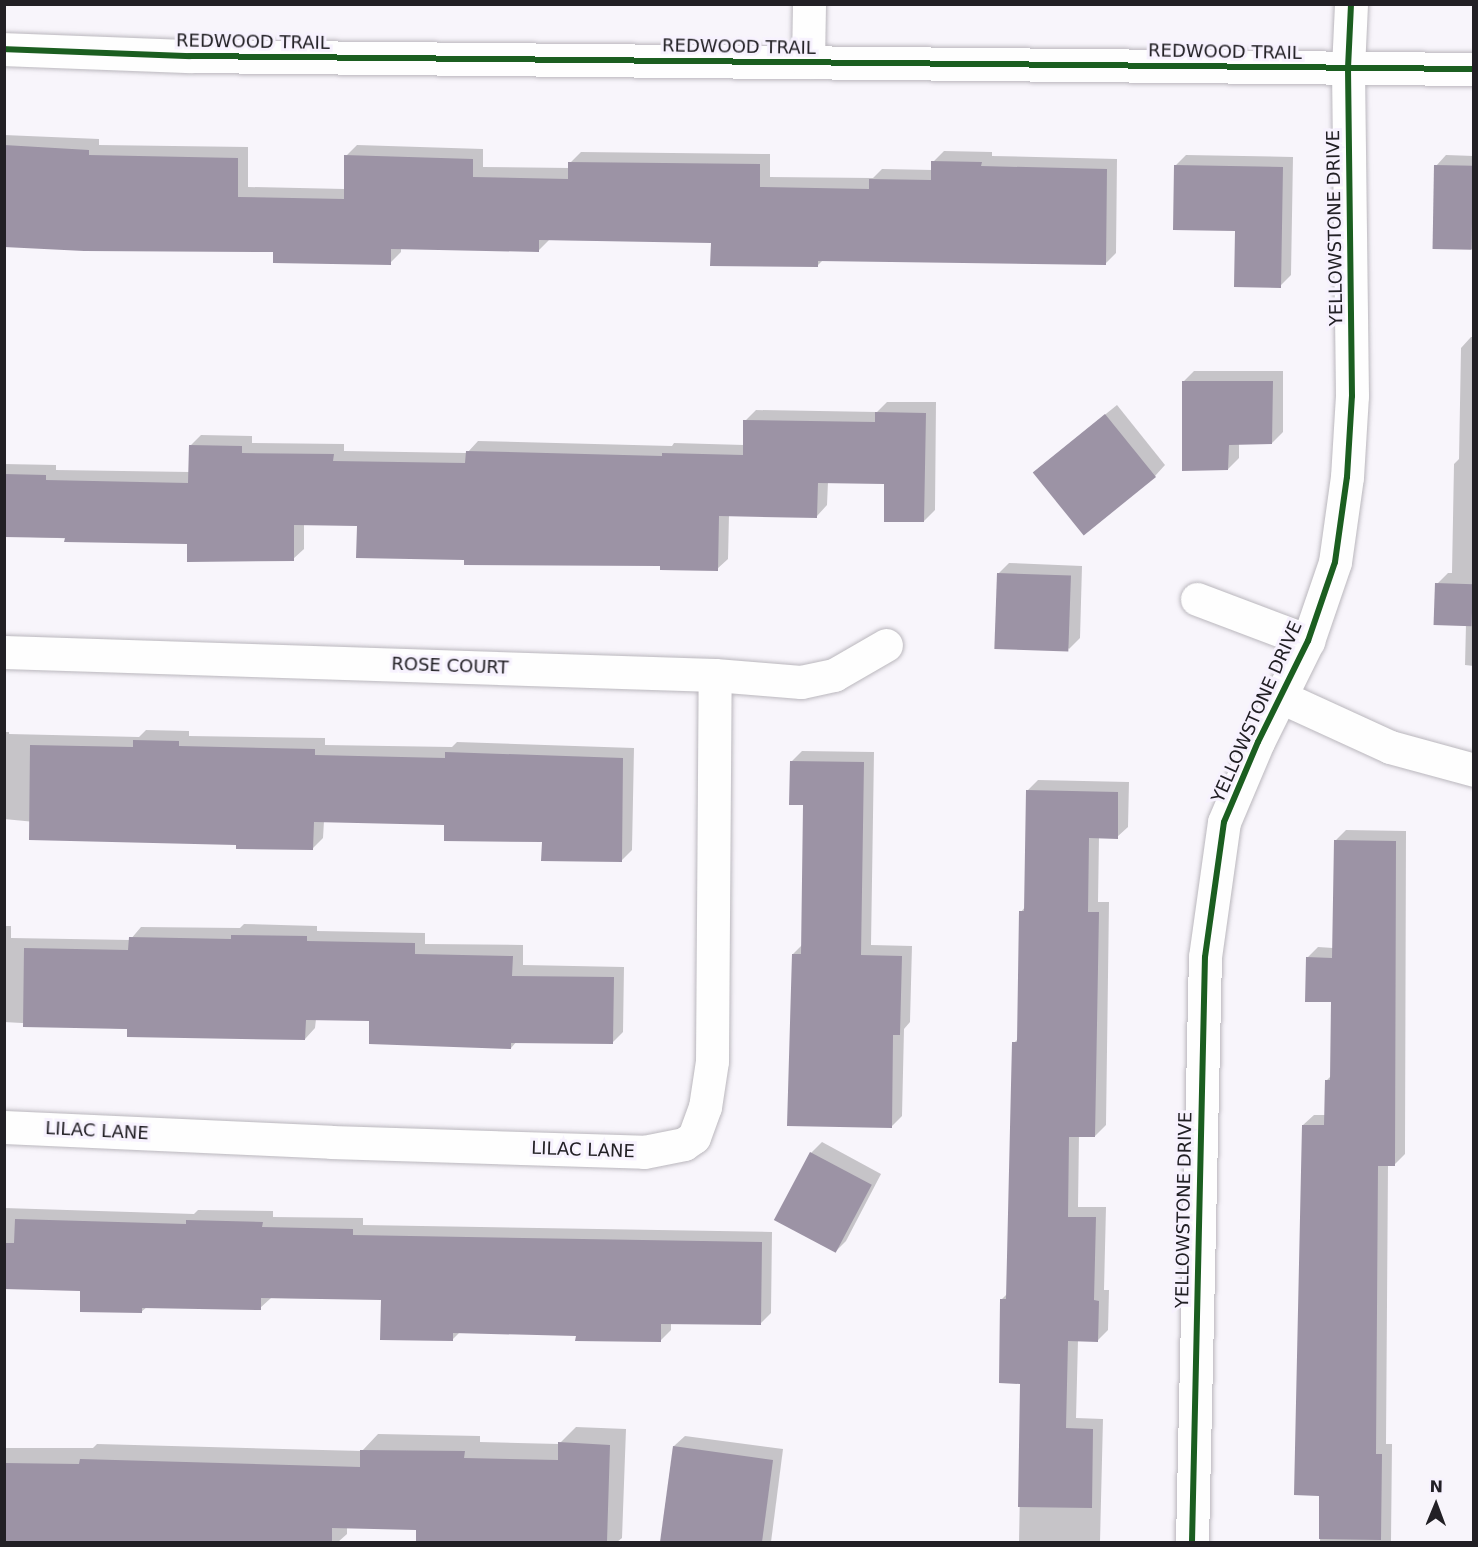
<!DOCTYPE html>
<style>
body{margin:0}
#map{position:relative;width:1478px;height:1547px;overflow:hidden;background:#f8f5fb;font-family:"DejaVu Sans",sans-serif}
div>[style]{position:absolute}
[style*='--x']{left:calc(var(--x)*1px);top:calc(var(--y)*1px);width:calc(var(--w)*1px);rotate:calc(var(--a)*1deg)}
.shadow>*{inset:0;background:#0003}
.building>*{inset:0;background:#9c93a5;transform-origin:0 0}
.roads{filter:drop-shadow(0 0 2px #bab7bd) drop-shadow(0 0 2px #bab7bd)}
.minor>*{height:33px;margin:-16.5px;padding:0 16.5px;transform-origin:16.5px;border-radius:16.5px;background:#fefefe}
.cycleway>*{height:6px;margin:-3px;padding:0 3px;transform-origin:3px;border-radius:3px;background:#1b5e20}
span{translate:-50% -50%;white-space:nowrap;text-align:center;line-height:1.15;-webkit-text-stroke:6px #f7f2fe;paint-order:stroke}
.street-label{font-size:18px;color:#222025}
.frame{position:absolute;inset:0;border:6px solid #222025;pointer-events:none}
.north{position:absolute;left:1406px;top:1475px;width:60px;height:60px;-webkit-text-stroke:4px #f7f2fe;paint-order:stroke;rotate:1deg;font-size:16px;font-weight:700;line-height:24px;text-align:center;color:#222025}
.north::after{content:'';display:block;margin:auto;width:21px;height:27px;background:#222025;clip-path:polygon(50% 0,100% 100%,50% 72%,0 100%)}
</style>
<div id="map">
<div class="shadow">
<i style="clip-path:polygon(4px 135px,99px 139px,99px 145px,248px 147px,248px 187px,345px 189px,346px 156px,357px 145px,483px 149px,483px 167px,570px 168px,570px 163px,581px 152px,770px 154px,770px 177px,873px 178px,882px 169px,933px 170px,933px 162px,944px 151px,992px 152px,992px 156px,1117px 159px,1116px 253px,1105px 264px,823px 260px,817px 266px,712px 241px,549px 240px,539px 250px,401px 248px,401px 252px,390px 263px,274px 250px,4px 245px)"></i>
<i style="clip-path:polygon(1186px 155px,1293px 157px,1291px 275px,1280px 286px,1236px 230px,1175px 166px)"></i>
<i style="clip-path:polygon(1446px 155px,1474px 156px,1474px 249px,1434px 248px,1436px 166px)"></i>
<i style="clip-path:polygon(1471px 337px,1474px 337px,1474px 666px,1465px 665px,1466px 624px,1437px 584px,1448px 573px,1452px 573px,1454px 464px,1459px 459px,1461px 348px)"></i>
<i style="clip-path:polygon(1194px 371px,1283px 371px,1283px 432px,1272px 443px,1239px 443px,1239px 458px,1228px 469px,1184px 381px)"></i>
<i style="clip-path:polygon(887px 402px,936px 402px,935px 510px,924px 521px,886px 483px,828px 482px,827px 505px,817px 516px,729px 515px,728px 559px,717px 569px,662px 564px,465px 558px,358px 524px,304px 523px,304px 549px,293px 559px,188px 543px,4px 536px,4px 464px,56px 465px,56px 470px,190px 472px,190px 446px,201px 435px,252px 436px,252px 443px,344px 444px,344px 451px,467px 453px,478px 441px,672px 446px,674px 443px,744px 445px,745px 421px,756px 410px,877px 412px)"></i>
<i style="clip-path:polygon(1117px 405px,1165px 465px,1155px 476px,1034px 472px)"></i>
<i style="clip-path:polygon(1009px 563px,1082px 566px,1080px 638px,1069px 649px,998px 574px)"></i>
<i style="clip-path:polygon(146px 730px,189px 731px,189px 736px,325px 738px,325px 745px,452px 747px,457px 742px,634px 748px,632px 850px,621px 861px,543px 841px,445px 823px,324px 821px,323px 838px,312px 849px,4px 819px,4px 732px,9px 732px,9px 734px,139px 737px)"></i>
<i style="clip-path:polygon(802px 751px,874px 752px,871px 945px,912px 946px,910px 1022px,904px 1029px,902px 1116px,891px 1127px,793px 954px,802px 945px,805px 804px,791px 762px)"></i>
<i style="clip-path:polygon(1038px 780px,1129px 782px,1128px 827px,1117px 837px,1099px 837px,1098px 902px,1109px 902px,1106px 1125px,1095px 1136px,1079px 1135px,1078px 1207px,1106px 1207px,1104px 1290px,1109px 1290px,1108px 1330px,1097px 1341px,1078px 1340px,1076px 1418px,1103px 1419px,1100px 1542px,1019px 1542px,1022px 1382px,1002px 1299px,1008px 1293px,1014px 1043px,1019px 1038px,1021px 912px,1025px 907px,1027px 791px)"></i>
<i style="clip-path:polygon(1346px 830px,1406px 831px,1405px 1154px,1394px 1165px,1388px 1165px,1386px 1444px,1392px 1444px,1391px 1542px,1320px 1542px,1321px 1494px,1303px 1125px,1314px 1115px,1326px 1115px,1327px 1080px,1331px 1076px,1332px 1001px,1307px 958px,1318px 947px,1333px 948px,1335px 841px)"></i>
<i style="clip-path:polygon(244px 924px,317px 926px,317px 931px,425px 933px,425px 944px,523px 945px,523px 965px,624px 967px,623px 1032px,612px 1043px,517px 1041px,511px 1048px,371px 1020px,316px 1019px,315px 1028px,305px 1039px,4px 1022px,4px 926px,11px 926px,11px 938px,130px 940px,141px 927px,240px 928px)"></i>
<i style="clip-path:polygon(822px 1142px,881px 1174px,846px 1241px,836px 1251px,811px 1153px)"></i>
<i style="clip-path:polygon(4px 1208px,194px 1214px,198px 1210px,273px 1211px,273px 1217px,363px 1218px,363px 1225px,772px 1232px,771px 1313px,760px 1324px,671px 1322px,671px 1330px,660px 1341px,577px 1334px,460px 1332px,452px 1340px,382px 1299px,271px 1298px,260px 1308px,147px 1307px,141px 1312px,82px 1289px,4px 1288px)"></i>
<i style="clip-path:polygon(576px 1427px,626px 1429px,622px 1538px,617px 1542px,418px 1542px,418px 1528px,347px 1527px,347px 1534px,338px 1542px,4px 1542px,4px 1448px,93px 1448px,97px 1444px,362px 1451px,378px 1434px,480px 1436px,480px 1442px,559px 1444px)"></i>
<i style="clip-path:polygon(685px 1436px,783px 1449px,771px 1542px,685px 1542px,662px 1539px,674px 1446px)"></i>
</div>
<div class="building">
<i style="clip-path:polygon(4px 145px,89px 150px,89px 155px,238px 158px,238px 197px,344px 199px,344px 155px,473px 159px,473px 177px,568px 179px,568px 162px,760px 164px,760px 187px,869px 189px,869px 179px,931px 180px,931px 161px,982px 162px,981px 166px,1107px 169px,1106px 265px,818px 261px,818px 267px,710px 266px,711px 243px,539px 240px,539px 252px,391px 249px,391px 265px,273px 263px,273px 252px,84px 251px,4px 247px)"></i>
<i style="clip-path:polygon(1174px 165px,1283px 167px,1281px 288px,1234px 287px,1235px 231px,1173px 230px)"></i>
<i style="left:1434px;top:165px;width:39px;height:84px;rotate:1deg"></i>
<i style="clip-path:polygon(1182px 381px,1273px 381px,1272px 444px,1229px 445px,1228px 470px,1182px 471px)"></i>
<i style="clip-path:polygon(875px 412px,926px 413px,924px 522px,884px 522px,884px 484px,818px 483px,817px 518px,719px 516px,718px 571px,660px 570px,660px 566px,464px 565px,464px 560px,356px 558px,357px 526px,294px 525px,294px 561px,187px 562px,187px 544px,64px 542px,65px 538px,4px 537px,4px 474px,46px 475px,46px 480px,188px 483px,189px 445px,242px 446px,242px 453px,334px 454px,333px 461px,465px 463px,466px 451px,662px 456px,662px 453px,743px 455px,743px 420px,875px 422px)"></i>
<i style="left:1105px;top:414px;width:81px;height:93px;rotate:51deg"></i>
<i style="left:997px;top:573px;width:74px;height:76px;rotate:2deg"></i>
<i style="left:1435px;top:583px;width:38px;height:42px;rotate:2deg"></i>
<i style="clip-path:polygon(133px 740px,179px 741px,179px 746px,315px 749px,315px 755px,445px 758px,445px 752px,623px 758px,622px 862px,541px 861px,542px 842px,444px 841px,444px 825px,314px 822px,313px 850px,236px 849px,236px 845px,29px 840px,30px 745px,133px 747px)"></i>
<i style="clip-path:polygon(790px 761px,864px 762px,861px 955px,902px 956px,900px 1035px,893px 1035px,892px 1128px,787px 1126px,792px 954px,801px 954px,803px 805px,789px 805px)"></i>
<i style="clip-path:polygon(1026px 790px,1118px 792px,1118px 839px,1089px 838px,1088px 912px,1099px 912px,1095px 1137px,1069px 1137px,1068px 1217px,1096px 1217px,1094px 1300px,1099px 1301px,1098px 1342px,1068px 1341px,1066px 1428px,1093px 1429px,1092px 1508px,1018px 1507px,1020px 1384px,999px 1383px,1000px 1299px,1006px 1299px,1012px 1042px,1017px 1042px,1019px 911px,1024px 911px)"></i>
<i style="clip-path:polygon(1334px 840px,1396px 841px,1395px 1166px,1378px 1166px,1376px 1454px,1382px 1454px,1381px 1540px,1319px 1539px,1319px 1496px,1294px 1495px,1302px 1125px,1324px 1125px,1325px 1080px,1330px 1080px,1331px 1002px,1305px 1002px,1306px 957px,1332px 958px)"></i>
<i style="clip-path:polygon(231px 935px,307px 936px,307px 941px,415px 943px,415px 954px,513px 956px,512px 976px,614px 977px,613px 1044px,511px 1043px,511px 1049px,369px 1044px,369px 1021px,306px 1020px,305px 1040px,127px 1037px,127px 1029px,23px 1027px,24px 948px,128px 950px,129px 937px,231px 939px)"></i>
<i style="left:810px;top:1152px;width:70px;height:77px;rotate:28deg"></i>
<i style="clip-path:polygon(15px 1219px,186px 1224px,186px 1220px,263px 1222px,262px 1227px,353px 1229px,353px 1235px,762px 1242px,761px 1325px,661px 1324px,661px 1342px,575px 1341px,576px 1336px,453px 1333px,453px 1341px,380px 1340px,381px 1300px,261px 1298px,261px 1310px,142px 1308px,142px 1313px,80px 1312px,80px 1291px,4px 1289px,4px 1243px,14px 1243px)"></i>
<i style="clip-path:polygon(558px 1442px,610px 1445px,607px 1542px,416px 1542px,416px 1530px,332px 1528px,332px 1542px,4px 1542px,4px 1463px,79px 1464px,80px 1459px,360px 1467px,360px 1450px,465px 1451px,464px 1458px,558px 1460px)"></i>
<i style="clip-path:polygon(673px 1446px,773px 1460px,762px 1542px,660px 1542px)"></i>
</div>
<div class="roads">
<div class="minor">
<i style="--x:4;--y:49;--w:185;--a:2.2"></i>
<i style="--x:189;--y:56;--w:1285;--a:0.58"></i>
<i style="--x:808;--y:62;--w:58;--a:-89"></i>
<i style="--x:1197;--y:599;--w:119;--a:20.7"></i>
<i style="--x:4;--y:652;--w:711;--a:1.85"></i>
<i style="--x:715;--y:675;--w:86;--a:4.7"></i>
<i style="--x:801;--y:682;--w:34;--a:-12"></i>
<i style="--x:834;--y:675;--w:60;--a:-30"></i>
<i style="--x:1281;--y:697;--w:120;--a:24.6"></i>
<i style="--x:1390;--y:747;--w:87;--a:15.3"></i>
<i style="--x:4;--y:1127;--w:327;--a:2.6"></i>
<i style="--x:331;--y:1142;--w:313;--a:1.8"></i>
<i style="--x:644;--y:1152;--w:41;--a:-11.3"></i>
<i style="--x:684;--y:1144;--w:12;--a:-35"></i>
<i style="--x:694;--y:1137;--w:32;--a:-70"></i>
<i style="--x:705;--y:1107;--w:47;--a:-81.3"></i>
<i style="--x:712;--y:1061;--w:386;--a:-89.6"></i>
<i style="--x:1192;--y:1542;--w:585;--a:-88.73"></i>
<i style="--x:1205;--y:957;--w:136;--a:-82"></i>
<i style="--x:1224;--y:822;--w:87;--a:-67"></i>
<i style="--x:1258;--y:742;--w:113;--a:-63.7"></i>
<i style="--x:1308;--y:641;--w:83;--a:-71.1"></i>
<i style="--x:1335;--y:562;--w:86;--a:-82"></i>
<i style="--x:1347;--y:477;--w:81;--a:-86.5"></i>
<i style="--x:1352;--y:396;--w:328;--a:-90.7"></i>
<i style="--x:1348;--y:68;--w:64;--a:-87.3"></i>
</div>
</div>
<div class="cycleway">
<i style="--x:4;--y:49;--w:185;--a:2.2"></i>
<i style="--x:189;--y:56;--w:1285;--a:0.58"></i>
<i style="--x:1192;--y:1542;--w:585;--a:-88.73"></i>
<i style="--x:1205;--y:957;--w:136;--a:-82"></i>
<i style="--x:1224;--y:822;--w:87;--a:-67"></i>
<i style="--x:1258;--y:742;--w:113;--a:-63.7"></i>
<i style="--x:1308;--y:641;--w:83;--a:-71.1"></i>
<i style="--x:1335;--y:562;--w:86;--a:-82"></i>
<i style="--x:1347;--y:477;--w:81;--a:-86.5"></i>
<i style="--x:1352;--y:396;--w:328;--a:-90.7"></i>
<i style="--x:1348;--y:68;--w:64;--a:-87.3"></i>
</div>
<div class="street-label">
<span style="left:253px;top:42px;rotate:1deg">REDWOOD TRAIL</span>
<span style="left:739px;top:47px;rotate:1deg">REDWOOD TRAIL</span>
<span style="left:1225px;top:52px;rotate:1deg">REDWOOD TRAIL</span>
<span style="left:1335px;top:228px;rotate:-91deg">YELLOWSTONE DRIVE</span>
<span style="left:450px;top:666px;rotate:2deg">ROSE COURT</span>
<span style="left:1257px;top:712px;rotate:-66deg">YELLOWSTONE DRIVE</span>
<span style="left:97px;top:1131px;rotate:3deg">LILAC LANE</span>
<span style="left:583px;top:1150px;rotate:2deg">LILAC LANE</span>
<span style="left:1184px;top:1210px;rotate:-89deg">YELLOWSTONE DRIVE</span>
</div>
<div class="frame"></div>
<div class="north">N</div>
</div>
